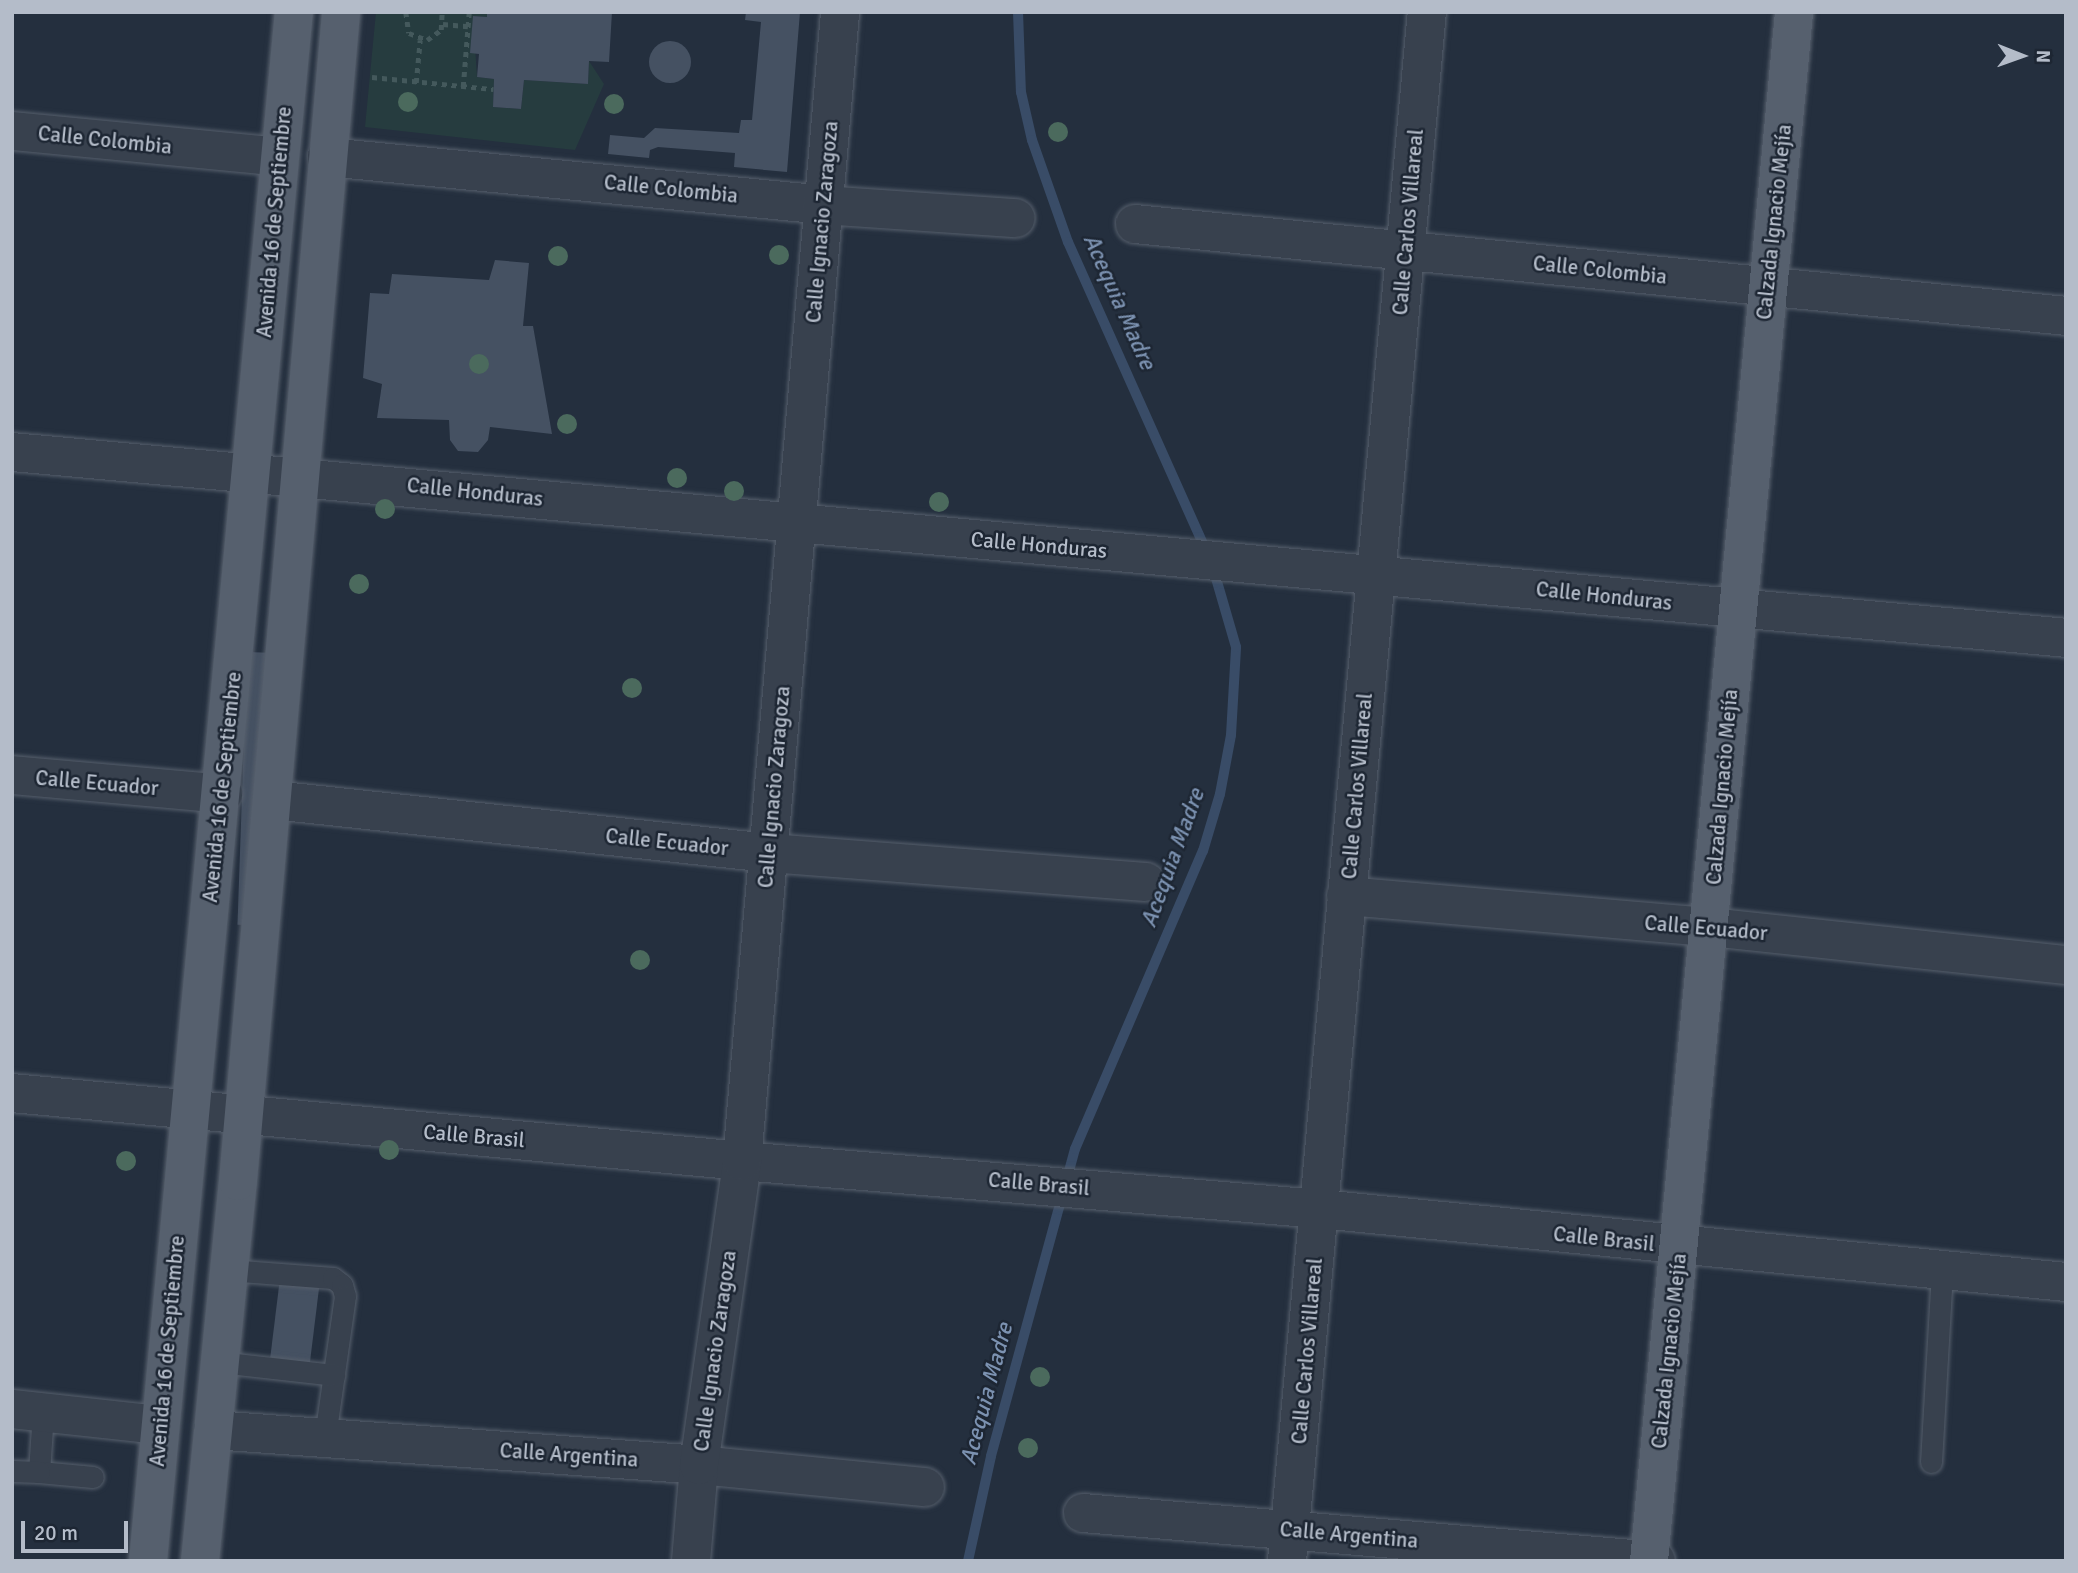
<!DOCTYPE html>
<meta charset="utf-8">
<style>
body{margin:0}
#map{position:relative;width:2078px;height:1573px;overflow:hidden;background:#242f3e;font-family:Signika,sans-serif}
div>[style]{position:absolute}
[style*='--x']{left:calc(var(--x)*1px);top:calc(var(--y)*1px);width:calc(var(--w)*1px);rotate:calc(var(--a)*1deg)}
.green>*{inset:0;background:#263c3f}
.stream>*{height:10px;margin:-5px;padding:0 5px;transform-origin:5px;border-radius:5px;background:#394c67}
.building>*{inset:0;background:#455162;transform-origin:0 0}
.round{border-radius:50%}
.path>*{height:4.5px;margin-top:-2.25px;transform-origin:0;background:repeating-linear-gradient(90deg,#44595c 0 5px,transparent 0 10px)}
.roads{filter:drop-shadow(0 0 2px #565f6c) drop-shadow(0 0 2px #565f6c)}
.lane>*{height:21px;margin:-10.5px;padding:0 10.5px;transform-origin:10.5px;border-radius:10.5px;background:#38414e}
.street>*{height:38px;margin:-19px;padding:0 19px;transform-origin:19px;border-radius:19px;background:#38414e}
.primary>*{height:38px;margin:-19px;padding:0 19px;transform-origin:19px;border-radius:19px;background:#56606e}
.trees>*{width:20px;height:20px;margin:-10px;border-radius:50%;background:#4b6a5d}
span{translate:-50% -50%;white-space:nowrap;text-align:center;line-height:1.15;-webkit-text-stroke:5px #1d2633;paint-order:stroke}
.street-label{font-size:21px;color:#b4bcc9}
.water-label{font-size:23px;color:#7c92b1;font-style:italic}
.frame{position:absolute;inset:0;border:14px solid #b4bcc9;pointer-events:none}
.north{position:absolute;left:1987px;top:21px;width:70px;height:70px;-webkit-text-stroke:5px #1d2633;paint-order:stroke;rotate:91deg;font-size:19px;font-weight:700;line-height:28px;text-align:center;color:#b4bcc9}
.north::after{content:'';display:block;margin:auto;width:24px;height:32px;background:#b4bcc9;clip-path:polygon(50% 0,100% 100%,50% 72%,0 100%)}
.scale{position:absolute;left:21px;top:1521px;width:107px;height:32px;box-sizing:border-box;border:4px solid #b4bcc9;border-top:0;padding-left:9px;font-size:21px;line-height:24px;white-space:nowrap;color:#b4bcc9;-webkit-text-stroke:5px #1d2633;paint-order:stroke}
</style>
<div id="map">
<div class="green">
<i style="clip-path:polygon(376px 12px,487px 12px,487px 17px,473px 16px,477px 77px,494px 79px,493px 107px,521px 109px,524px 80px,588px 84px,589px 61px,604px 84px,575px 150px,365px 127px)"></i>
</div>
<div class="stream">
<i style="--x:1018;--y:12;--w:80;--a:87.9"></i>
<i style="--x:1021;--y:92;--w:49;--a:77.1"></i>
<i style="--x:1032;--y:140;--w:108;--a:70.6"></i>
<i style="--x:1068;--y:242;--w:341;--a:65.9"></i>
<i style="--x:968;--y:1561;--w:107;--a:-77.6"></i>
<i style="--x:991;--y:1456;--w:318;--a:-74.7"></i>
<i style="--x:1075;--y:1149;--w:324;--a:-66.8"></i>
<i style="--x:1203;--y:851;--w:59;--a:-73.4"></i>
<i style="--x:1220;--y:794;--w:60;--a:-79.4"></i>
<i style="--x:1231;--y:735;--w:88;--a:-86.7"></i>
<i style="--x:1236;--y:647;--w:82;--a:-106.2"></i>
</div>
<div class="building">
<i style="clip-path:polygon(487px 12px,612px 12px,609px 62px,589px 61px,588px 84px,524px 80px,521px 109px,493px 107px,494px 79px,477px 77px,479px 54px,470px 53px,473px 16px,487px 17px)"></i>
<i style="clip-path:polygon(746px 12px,800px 12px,787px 172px,734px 167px,735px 153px,658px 147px,650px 150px,649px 158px,608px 154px,610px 135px,644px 138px,655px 128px,739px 133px,741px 120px,752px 120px,761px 22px,745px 20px)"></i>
<i class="round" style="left:649px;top:41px;width:42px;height:42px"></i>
<i style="clip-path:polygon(495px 260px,529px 263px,523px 326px,533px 326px,552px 434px,490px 427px,488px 440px,478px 452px,458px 451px,450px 440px,449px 420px,377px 418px,382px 384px,363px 378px,370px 293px,389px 294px,392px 274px,489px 280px)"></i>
<i style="left:247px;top:652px;width:23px;height:273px;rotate:2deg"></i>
<i style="left:280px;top:1278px;width:40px;height:80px;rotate:7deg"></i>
</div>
<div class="path">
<i style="--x:406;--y:12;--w:21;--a:82"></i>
<i style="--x:409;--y:33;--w:19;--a:21"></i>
<i style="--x:427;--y:40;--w:17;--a:-36"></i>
<i style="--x:441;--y:30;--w:18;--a:-87"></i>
<i style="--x:443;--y:24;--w:25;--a:5"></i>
<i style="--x:372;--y:77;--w:122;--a:5.7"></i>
<i style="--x:416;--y:83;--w:43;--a:-84.7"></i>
<i style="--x:463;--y:87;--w:75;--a:-85.4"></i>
</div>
<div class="roads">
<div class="lane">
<i style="--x:228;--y:1270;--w:105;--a:4.4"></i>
<i style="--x:333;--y:1278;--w:11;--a:38"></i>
<i style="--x:342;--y:1285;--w:11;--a:75"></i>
<i style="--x:345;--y:1296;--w:142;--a:98.1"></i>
<i style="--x:219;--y:1362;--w:116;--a:6.4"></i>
<i style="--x:43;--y:1412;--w:60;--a:93.8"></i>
<i style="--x:39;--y:1472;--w:54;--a:5.3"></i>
<i style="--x:1931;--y:1462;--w:191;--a:-86.7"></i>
<i style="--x:12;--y:1471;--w:27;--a:2"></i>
</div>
<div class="street">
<i style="--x:12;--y:131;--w:269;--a:5.5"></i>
<i style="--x:327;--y:157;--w:498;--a:5.5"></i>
<i style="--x:823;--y:205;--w:193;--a:3.9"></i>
<i style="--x:1135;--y:224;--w:936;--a:5.64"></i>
<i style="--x:12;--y:452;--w:2062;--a:5.17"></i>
<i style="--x:12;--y:775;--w:212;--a:5.1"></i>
<i style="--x:273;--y:800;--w:499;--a:6.1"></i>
<i style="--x:769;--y:853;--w:378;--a:4.4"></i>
<i style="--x:1346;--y:896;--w:364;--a:4.9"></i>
<i style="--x:1709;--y:927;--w:359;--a:6.1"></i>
<i style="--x:12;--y:1093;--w:733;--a:5.32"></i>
<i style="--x:742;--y:1161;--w:580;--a:4.75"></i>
<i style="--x:1320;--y:1209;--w:750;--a:5.59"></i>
<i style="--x:12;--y:1409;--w:149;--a:6.2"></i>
<i style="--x:213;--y:1430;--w:487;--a:4.1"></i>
<i style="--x:699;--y:1465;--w:227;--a:5.6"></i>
<i style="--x:1083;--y:1513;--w:575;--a:4.79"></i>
<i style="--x:691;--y:1561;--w:96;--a:-85.2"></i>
<i style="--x:699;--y:1465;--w:307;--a:-81.9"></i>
<i style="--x:742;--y:1161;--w:1153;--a:-85.12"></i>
<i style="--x:1287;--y:1561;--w:1555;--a:-84.84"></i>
</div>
<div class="primary">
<i style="--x:148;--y:1561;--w:1556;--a:-84.62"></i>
<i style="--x:200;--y:1561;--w:382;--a:-84.3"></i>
<i style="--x:238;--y:1181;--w:1174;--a:-84.96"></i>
<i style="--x:1649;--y:1561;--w:1556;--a:-84.65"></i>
</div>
</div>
<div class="trees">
<i style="left:408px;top:102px"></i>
<i style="left:614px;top:104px"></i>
<i style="left:1058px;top:132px"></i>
<i style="left:779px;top:255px"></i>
<i style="left:558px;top:256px"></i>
<i style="left:479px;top:364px"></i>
<i style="left:567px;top:424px"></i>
<i style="left:677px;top:478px"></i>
<i style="left:734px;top:491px"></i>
<i style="left:939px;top:502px"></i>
<i style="left:385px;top:509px"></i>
<i style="left:359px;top:584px"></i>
<i style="left:632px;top:688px"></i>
<i style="left:640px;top:960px"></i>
<i style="left:389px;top:1150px"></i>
<i style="left:126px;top:1161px"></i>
<i style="left:1040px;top:1377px"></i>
<i style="left:1028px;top:1448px"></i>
</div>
<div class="street-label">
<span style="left:105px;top:140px;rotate:6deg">Calle Colombia</span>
<span style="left:671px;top:189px;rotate:6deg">Calle Colombia</span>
<span style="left:274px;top:222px;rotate:-85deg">Avenida 16 de Septiembre</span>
<span style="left:822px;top:222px;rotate:-85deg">Calle Ignacio Zaragoza</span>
<span style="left:1408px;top:222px;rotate:-85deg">Calle Carlos Villareal</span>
<span style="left:1774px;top:222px;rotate:-84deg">Calzada Ignacio Mejía</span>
<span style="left:1600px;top:270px;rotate:6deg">Calle Colombia</span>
<span style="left:475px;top:492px;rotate:6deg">Calle Honduras</span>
<span style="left:1039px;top:545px;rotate:5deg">Calle Honduras</span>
<span style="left:1604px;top:596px;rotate:6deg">Calle Honduras</span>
<span style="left:97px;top:783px;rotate:5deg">Calle Ecuador</span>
<span style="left:1357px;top:786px;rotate:-85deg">Calle Carlos Villareal</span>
<span style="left:222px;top:787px;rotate:-84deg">Avenida 16 de Septiembre</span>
<span style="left:774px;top:787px;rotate:-85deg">Calle Ignacio Zaragoza</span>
<span style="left:1722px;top:787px;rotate:-85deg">Calzada Ignacio Mejía</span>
<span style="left:667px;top:842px;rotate:6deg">Calle Ecuador</span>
<span style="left:1706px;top:928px;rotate:5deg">Calle Ecuador</span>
<span style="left:474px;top:1136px;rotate:5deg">Calle Brasil</span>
<span style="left:1039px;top:1184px;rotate:5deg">Calle Brasil</span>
<span style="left:1604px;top:1239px;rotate:6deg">Calle Brasil</span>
<span style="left:167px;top:1351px;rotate:-85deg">Avenida 16 de Septiembre</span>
<span style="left:715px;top:1351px;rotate:-82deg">Calle Ignacio Zaragoza</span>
<span style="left:1307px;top:1351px;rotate:-85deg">Calle Carlos Villareal</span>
<span style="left:1669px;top:1351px;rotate:-84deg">Calzada Ignacio Mejía</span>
<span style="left:569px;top:1455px;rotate:4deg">Calle Argentina</span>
<span style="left:1349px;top:1535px;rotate:5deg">Calle Argentina</span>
</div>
<div class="water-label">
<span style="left:1119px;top:302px;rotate:66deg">Acequia Madre</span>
<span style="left:1173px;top:858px;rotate:-70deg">Acequia Madre</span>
<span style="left:987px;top:1394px;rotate:-75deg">Acequia Madre</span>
</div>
<div class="frame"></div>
<div class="north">N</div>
<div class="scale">20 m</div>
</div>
